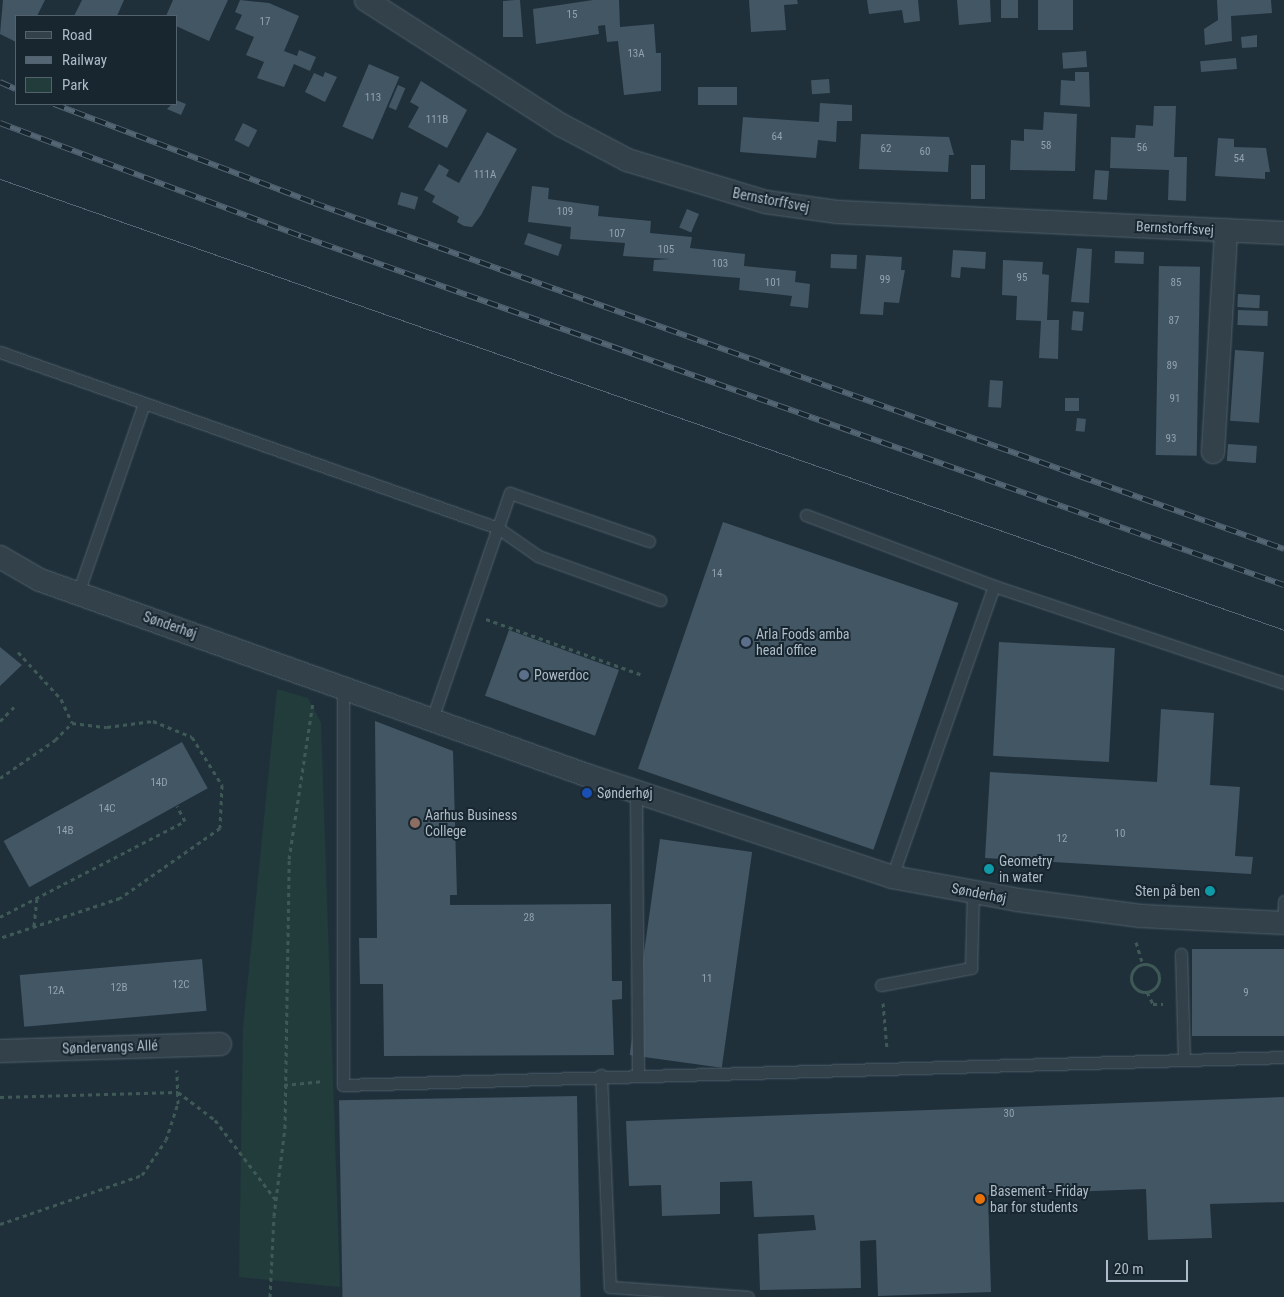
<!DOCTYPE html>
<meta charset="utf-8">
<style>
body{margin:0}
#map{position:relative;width:1284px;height:1297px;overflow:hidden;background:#1f303b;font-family:"Roboto Condensed",sans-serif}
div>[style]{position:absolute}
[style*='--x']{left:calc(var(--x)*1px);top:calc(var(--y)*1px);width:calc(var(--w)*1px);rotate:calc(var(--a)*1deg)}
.green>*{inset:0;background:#213c3b}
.building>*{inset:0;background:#425663;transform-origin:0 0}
.path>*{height:3px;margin-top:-1.5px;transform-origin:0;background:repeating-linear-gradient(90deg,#3f5957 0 4px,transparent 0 8px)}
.path>.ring{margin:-1.5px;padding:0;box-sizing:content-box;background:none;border:3px solid #3f5957;border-radius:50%}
.roads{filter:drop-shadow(0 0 1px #505f69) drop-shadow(0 0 1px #505f69)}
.lane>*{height:11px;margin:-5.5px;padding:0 5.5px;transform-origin:5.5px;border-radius:5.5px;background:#33414b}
.street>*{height:22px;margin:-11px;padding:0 11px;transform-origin:11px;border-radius:11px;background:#33414b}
.tram>*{height:1px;margin:-0.5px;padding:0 0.5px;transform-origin:0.5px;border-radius:0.5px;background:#546673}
.rail>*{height:5.5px;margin-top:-2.75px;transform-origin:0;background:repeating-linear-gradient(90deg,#182630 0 11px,#546673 0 22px);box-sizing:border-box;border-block:1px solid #546673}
.dots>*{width:14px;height:14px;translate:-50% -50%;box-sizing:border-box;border:2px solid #182630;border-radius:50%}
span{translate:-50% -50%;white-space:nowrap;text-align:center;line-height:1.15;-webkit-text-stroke:4px #182630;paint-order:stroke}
.number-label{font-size:11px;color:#92a2af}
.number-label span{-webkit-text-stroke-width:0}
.street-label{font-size:14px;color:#adbcc8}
.poi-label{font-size:14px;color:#adbcc8}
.left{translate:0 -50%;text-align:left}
.right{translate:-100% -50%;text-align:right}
.legend{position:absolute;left:15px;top:15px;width:162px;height:90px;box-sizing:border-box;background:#182630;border:1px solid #54626d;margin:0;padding:6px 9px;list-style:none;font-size:15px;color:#adbcc8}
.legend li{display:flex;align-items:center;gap:10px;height:25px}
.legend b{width:25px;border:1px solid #54626d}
.scale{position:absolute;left:1106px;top:1260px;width:82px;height:22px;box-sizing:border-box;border:2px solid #adbcc8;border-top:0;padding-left:6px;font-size:15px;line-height:18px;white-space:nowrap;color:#adbcc8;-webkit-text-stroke:4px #182630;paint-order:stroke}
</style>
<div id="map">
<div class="green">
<i style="clip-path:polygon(277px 689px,308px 698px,321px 723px,340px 1287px,239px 1277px,243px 1028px)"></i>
</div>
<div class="building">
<i style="clip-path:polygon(3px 0,45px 0,37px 16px,16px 16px,16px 42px,0 34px)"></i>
<i style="clip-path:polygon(82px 0,124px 0,117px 16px,74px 16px)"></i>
<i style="clip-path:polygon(173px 0,228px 0,209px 41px,176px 26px,176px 16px,166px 16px)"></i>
<i style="clip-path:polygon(240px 0,269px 3px,299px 16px,284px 51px,297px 56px,299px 50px,316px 57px,310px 71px,294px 64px,284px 87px,257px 78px,264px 62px,246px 55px,254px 37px,235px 29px,242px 15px,235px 12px)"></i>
<i style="clip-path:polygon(516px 0,520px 0,523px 37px,503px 37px,503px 1px)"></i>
<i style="clip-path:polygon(593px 0,619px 0,620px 27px,654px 24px,656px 53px,661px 53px,661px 91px,624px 95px,618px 41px,607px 42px,605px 25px,598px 26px,599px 34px,536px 44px,533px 9px)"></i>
<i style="clip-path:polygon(749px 0,797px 0,798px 4px,784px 5px,786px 30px,751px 32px)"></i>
<i style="clip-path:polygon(867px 0,918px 0,920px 21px,904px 23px,902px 10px,869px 14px)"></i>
<i style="clip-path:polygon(957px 0,990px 0,991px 22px,959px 25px)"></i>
<i style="left:1001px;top:0;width:17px;height:18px"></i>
<i style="left:1038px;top:0;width:35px;height:30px"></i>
<i style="clip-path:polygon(1217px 0,1271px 0,1272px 13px,1231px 16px,1232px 41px,1205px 45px,1204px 29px,1218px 20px)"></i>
<i style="clip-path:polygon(1257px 35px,1257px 47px,1242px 48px,1241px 37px)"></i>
<i style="left:1086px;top:51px;width:16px;height:24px;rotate:86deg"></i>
<i style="left:1236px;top:58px;width:11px;height:36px;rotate:85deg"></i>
<i style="left:369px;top:64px;width:33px;height:68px;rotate:23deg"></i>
<i style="clip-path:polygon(325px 72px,337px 77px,325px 102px,305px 92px,314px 73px,323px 77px)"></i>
<i style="clip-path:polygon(1075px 72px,1089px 72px,1090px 107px,1060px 105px,1061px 80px,1075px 81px)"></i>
<i style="left:829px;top:79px;width:14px;height:18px;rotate:86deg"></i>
<i style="clip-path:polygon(421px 81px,467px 110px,447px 148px,408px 127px,419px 107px,410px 102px)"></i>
<i style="left:398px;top:85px;width:8px;height:24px;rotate:23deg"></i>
<i style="left:737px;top:87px;width:18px;height:39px;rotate:90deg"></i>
<i style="clip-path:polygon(176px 100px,186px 104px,181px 115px,167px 109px)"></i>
<i style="clip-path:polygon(820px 103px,852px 105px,852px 121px,837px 121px,836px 142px,818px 140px,816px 158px,740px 152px,743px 117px,819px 122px)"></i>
<i style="clip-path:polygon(1154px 106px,1176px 106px,1174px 157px,1187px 157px,1186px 201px,1168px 200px,1169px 170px,1110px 168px,1111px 137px,1135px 138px,1136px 125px,1153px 126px)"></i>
<i style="clip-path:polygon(1044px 112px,1077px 114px,1075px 171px,1010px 170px,1011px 140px,1024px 141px,1024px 129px,1043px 130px)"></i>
<i style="left:243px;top:123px;width:16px;height:19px;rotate:27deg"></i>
<i style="clip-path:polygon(487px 132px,517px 149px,481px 215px,472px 227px,464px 226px,457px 222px,459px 217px,432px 202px,435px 196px,424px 190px,439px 164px,449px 170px,446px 176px,459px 183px)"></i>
<i style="clip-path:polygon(861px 134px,949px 137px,954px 155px,949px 155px,948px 172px,859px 169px)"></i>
<i style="clip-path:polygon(1218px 138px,1234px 139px,1234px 147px,1266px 148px,1270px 172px,1265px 172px,1265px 179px,1215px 176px)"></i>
<i style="left:971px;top:165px;width:14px;height:34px"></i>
<i style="left:1095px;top:170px;width:14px;height:29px;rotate:4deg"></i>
<i style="clip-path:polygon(532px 186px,549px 188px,548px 199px,599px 206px,598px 216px,651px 221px,650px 233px,692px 237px,690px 248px,745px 254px,744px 266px,796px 271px,795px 282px,810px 284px,808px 308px,790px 306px,792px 296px,739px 290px,740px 278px,653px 271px,654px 260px,670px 259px,623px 256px,625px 243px,570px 239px,571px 227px,528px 222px)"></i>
<i style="left:401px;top:192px;width:18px;height:13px;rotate:16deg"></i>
<i style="left:687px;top:209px;width:13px;height:20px;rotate:23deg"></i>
<i style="left:528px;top:233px;width:36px;height:12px;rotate:19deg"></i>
<i style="clip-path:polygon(1077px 248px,1092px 249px,1089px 303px,1071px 302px)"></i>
<i style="clip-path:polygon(953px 250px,986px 252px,985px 269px,961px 267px,960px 278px,951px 277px)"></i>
<i style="left:1115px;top:251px;width:29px;height:12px;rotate:2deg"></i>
<i style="left:831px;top:254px;width:26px;height:14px;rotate:2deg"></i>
<i style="clip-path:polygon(866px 255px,902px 257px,901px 270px,905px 270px,899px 303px,884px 302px,883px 315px,860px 314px)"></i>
<i style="clip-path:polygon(1003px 260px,1043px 262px,1042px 274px,1049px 275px,1047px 320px,1059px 320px,1058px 359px,1039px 358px,1041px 321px,1016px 320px,1017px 296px,1002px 295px)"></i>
<i style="left:1159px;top:266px;width:41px;height:189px;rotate:1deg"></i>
<i style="left:1238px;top:294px;width:22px;height:13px;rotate:3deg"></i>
<i style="left:1238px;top:310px;width:30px;height:15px;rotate:2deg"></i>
<i style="left:1073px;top:311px;width:11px;height:19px;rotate:5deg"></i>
<i style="left:1235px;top:350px;width:29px;height:71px;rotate:4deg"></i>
<i style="left:990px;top:380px;width:13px;height:27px;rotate:4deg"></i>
<i style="left:1065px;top:398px;width:14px;height:13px"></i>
<i style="left:1077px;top:418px;width:9px;height:13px;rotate:6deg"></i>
<i style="left:1228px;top:444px;width:29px;height:17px;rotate:4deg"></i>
<i style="left:723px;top:522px;width:249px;height:261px;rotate:19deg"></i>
<i style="left:509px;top:630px;width:117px;height:70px;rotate:20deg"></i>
<i style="left:999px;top:642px;width:116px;height:114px;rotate:3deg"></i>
<i style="clip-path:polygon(0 647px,22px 665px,0 686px)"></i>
<i style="clip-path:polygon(1161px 709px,1214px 713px,1210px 785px,1240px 787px,1235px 856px,1253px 857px,1251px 874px,985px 858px,990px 772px,1157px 782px)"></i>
<i style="clip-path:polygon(375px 721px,453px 751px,457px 895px,450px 895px,450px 905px,611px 904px,612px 981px,622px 981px,622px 999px,612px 1000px,614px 1055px,384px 1056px,383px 984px,360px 984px,359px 938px,377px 938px)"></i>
<i style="left:182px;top:742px;width:53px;height:204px;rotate:61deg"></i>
<i style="left:660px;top:839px;width:93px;height:218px;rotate:8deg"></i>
<i style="left:1284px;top:949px;width:87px;height:92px;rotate:90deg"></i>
<i style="left:202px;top:959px;width:52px;height:183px;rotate:85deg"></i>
<i style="left:577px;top:1096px;width:201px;height:238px;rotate:89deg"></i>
<i style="clip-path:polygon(1284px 1097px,1284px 1202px,1210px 1204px,1212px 1238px,1148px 1240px,1146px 1189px,988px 1195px,991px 1292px,878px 1296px,876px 1240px,860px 1241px,861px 1288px,760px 1290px,758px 1234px,816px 1230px,814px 1215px,754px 1217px,752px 1181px,720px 1182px,720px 1214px,662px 1216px,661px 1185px,629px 1186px,626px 1121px)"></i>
</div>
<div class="path">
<i style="--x:486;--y:619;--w:164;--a:19.7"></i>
<i style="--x:18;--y:652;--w:64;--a:47.5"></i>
<i style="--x:61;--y:699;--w:26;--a:65"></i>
<i style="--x:0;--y:721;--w:20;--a:-45"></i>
<i style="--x:0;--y:778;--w:67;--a:-34.6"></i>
<i style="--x:55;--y:740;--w:24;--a:-45"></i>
<i style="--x:72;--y:723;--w:35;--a:7"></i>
<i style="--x:107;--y:727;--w:46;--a:-7.4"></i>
<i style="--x:153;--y:721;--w:42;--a:22.3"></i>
<i style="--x:192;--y:737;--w:57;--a:58"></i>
<i style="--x:222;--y:785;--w:43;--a:92.7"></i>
<i style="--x:220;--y:828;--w:122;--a:145"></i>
<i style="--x:120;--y:898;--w:126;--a:161.6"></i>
<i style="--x:0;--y:917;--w:208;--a:-27.4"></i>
<i style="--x:185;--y:821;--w:17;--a:-118"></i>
<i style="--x:34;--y:926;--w:27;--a:-84"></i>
<i style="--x:1136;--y:942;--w:24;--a:73"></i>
<i class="ring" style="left:1131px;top:964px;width:25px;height:25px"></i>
<i style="--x:1147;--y:992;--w:13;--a:63"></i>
<i style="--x:1153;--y:1004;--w:10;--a:0"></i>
<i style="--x:883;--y:1003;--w:46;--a:85"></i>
<i style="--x:284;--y:1085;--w:40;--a:-5.7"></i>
<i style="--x:0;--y:1097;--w:178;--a:-1.6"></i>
<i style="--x:178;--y:1092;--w:46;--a:37.1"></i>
<i style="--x:215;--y:1120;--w:101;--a:52.7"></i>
<i style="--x:0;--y:1224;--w:150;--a:-19"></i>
<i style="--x:142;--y:1175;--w:42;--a:-55.6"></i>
<i style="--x:166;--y:1140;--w:38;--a:-72"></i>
<i style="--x:178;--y:1104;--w:34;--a:-92"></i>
<i style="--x:270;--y:1297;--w:81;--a:-87.2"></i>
<i style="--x:274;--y:1216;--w:89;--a:-82.9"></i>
<i style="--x:285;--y:1128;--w:269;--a:-89.1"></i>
<i style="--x:289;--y:859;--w:158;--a:-81.3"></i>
</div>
<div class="roads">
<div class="lane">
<i style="--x:0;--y:352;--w:528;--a:19.46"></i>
<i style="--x:498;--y:528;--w:49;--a:35"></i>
<i style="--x:538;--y:556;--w:130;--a:19.8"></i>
<i style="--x:806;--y:515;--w:201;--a:20.7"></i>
<i style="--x:994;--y:586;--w:306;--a:18.5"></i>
<i style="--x:78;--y:593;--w:200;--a:-70.8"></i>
<i style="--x:343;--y:687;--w:398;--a:90"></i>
<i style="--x:343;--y:1085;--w:941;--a:-1.7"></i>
<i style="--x:432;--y:719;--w:239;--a:-71"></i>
<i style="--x:510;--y:493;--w:147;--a:19.1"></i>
<i style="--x:636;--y:792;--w:281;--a:89.6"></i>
<i style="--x:892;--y:877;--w:308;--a:-70.7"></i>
<i style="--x:1283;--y:923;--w:22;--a:-87"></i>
<i style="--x:1181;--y:954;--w:106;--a:88.4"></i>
<i style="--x:881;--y:985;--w:92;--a:-10.7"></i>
<i style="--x:971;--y:968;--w:76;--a:-88.5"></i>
<i style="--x:601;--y:1075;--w:212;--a:87.6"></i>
<i style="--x:610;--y:1287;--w:138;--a:4.1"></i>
</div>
<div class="street">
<i style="--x:366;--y:0;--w:232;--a:32.7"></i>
<i style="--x:561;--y:125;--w:75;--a:27.9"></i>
<i style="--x:627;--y:160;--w:145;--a:16.8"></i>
<i style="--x:766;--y:202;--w:73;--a:7.9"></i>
<i style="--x:838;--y:212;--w:446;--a:2.7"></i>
<i style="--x:1213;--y:452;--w:222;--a:-86.6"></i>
<i style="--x:0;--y:557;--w:46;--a:29.9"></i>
<i style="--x:40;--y:580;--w:586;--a:19.64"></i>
<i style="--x:592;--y:777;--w:316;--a:18.4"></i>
<i style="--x:892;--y:877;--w:128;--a:10.3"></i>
<i style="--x:1018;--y:900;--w:124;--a:7.4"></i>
<i style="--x:1141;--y:916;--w:143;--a:2.8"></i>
<i style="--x:0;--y:1051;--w:220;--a:-1.8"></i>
</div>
</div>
<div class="tram">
<i style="--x:0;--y:179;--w:1361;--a:19.35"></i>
</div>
<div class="rail">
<i style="--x:0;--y:82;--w:17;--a:24"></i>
<i style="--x:54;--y:104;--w:278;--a:20.8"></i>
<i style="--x:314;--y:203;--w:1030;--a:19.63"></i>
<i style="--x:0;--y:123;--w:322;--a:20.6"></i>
<i style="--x:301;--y:236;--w:1043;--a:19.55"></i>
</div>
<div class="dots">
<i style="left:746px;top:642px;background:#5c6f8a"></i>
<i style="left:524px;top:675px;background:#5c6f8a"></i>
<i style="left:587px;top:793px;background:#1a4fb4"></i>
<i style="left:415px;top:823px;background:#8d6e63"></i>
<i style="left:989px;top:869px;background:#0f9aa8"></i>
<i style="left:1210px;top:891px;background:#0f9aa8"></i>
<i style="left:980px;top:1199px;background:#e8710a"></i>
</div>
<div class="number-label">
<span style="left:572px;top:15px">15</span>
<span style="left:265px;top:22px">17</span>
<span style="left:636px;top:54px">13A</span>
<span style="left:373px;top:98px">113</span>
<span style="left:437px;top:120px">111B</span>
<span style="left:777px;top:137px">64</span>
<span style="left:1046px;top:146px">58</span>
<span style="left:1142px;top:148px">56</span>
<span style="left:886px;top:149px">62</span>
<span style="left:925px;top:152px">60</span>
<span style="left:1239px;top:159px">54</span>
<span style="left:485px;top:175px">111A</span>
<span style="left:565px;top:212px">109</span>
<span style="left:617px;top:234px">107</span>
<span style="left:666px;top:250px">105</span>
<span style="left:720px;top:264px">103</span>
<span style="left:1022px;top:278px">95</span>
<span style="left:885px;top:280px">99</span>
<span style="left:773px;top:283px">101</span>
<span style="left:1176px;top:283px">85</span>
<span style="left:1174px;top:321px">87</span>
<span style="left:1172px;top:366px">89</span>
<span style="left:1175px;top:399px">91</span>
<span style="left:1171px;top:439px">93</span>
<span style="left:717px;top:574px">14</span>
<span style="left:159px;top:783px">14D</span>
<span style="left:107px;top:809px">14C</span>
<span style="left:65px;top:831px">14B</span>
<span style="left:1120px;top:834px">10</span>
<span style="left:1062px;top:839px">12</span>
<span style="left:529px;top:918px">28</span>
<span style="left:707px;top:979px">11</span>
<span style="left:181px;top:985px">12C</span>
<span style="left:119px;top:988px">12B</span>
<span style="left:56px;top:991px">12A</span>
<span style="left:1246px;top:993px">9</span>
<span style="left:1009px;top:1114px">30</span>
</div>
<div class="street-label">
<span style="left:771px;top:200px;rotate:11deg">Bernstorffsvej</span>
<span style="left:1175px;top:228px;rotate:3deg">Bernstorffsvej</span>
<span style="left:170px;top:625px;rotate:19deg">Sønderhøj</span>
<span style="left:979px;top:893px;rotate:11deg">Sønderhøj</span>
<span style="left:110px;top:1047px;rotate:-2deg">Søndervangs Allé</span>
</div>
<div class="poi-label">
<span class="left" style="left:756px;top:642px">Arla Foods amba<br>head office</span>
<span class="left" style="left:534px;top:675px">Powerdoc</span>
<span class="left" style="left:597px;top:793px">Sønderhøj</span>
<span class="left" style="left:425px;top:823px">Aarhus Business<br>College</span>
<span class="left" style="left:999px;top:869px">Geometry<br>in water</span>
<span class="right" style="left:1200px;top:891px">Sten på ben</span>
<span class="left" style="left:990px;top:1199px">Basement - Friday<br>bar for students</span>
</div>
<ul class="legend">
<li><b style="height:6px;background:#33414b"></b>Road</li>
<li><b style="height:6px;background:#546673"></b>Railway</li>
<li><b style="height:14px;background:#213c3b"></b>Park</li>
</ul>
<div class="scale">20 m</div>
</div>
